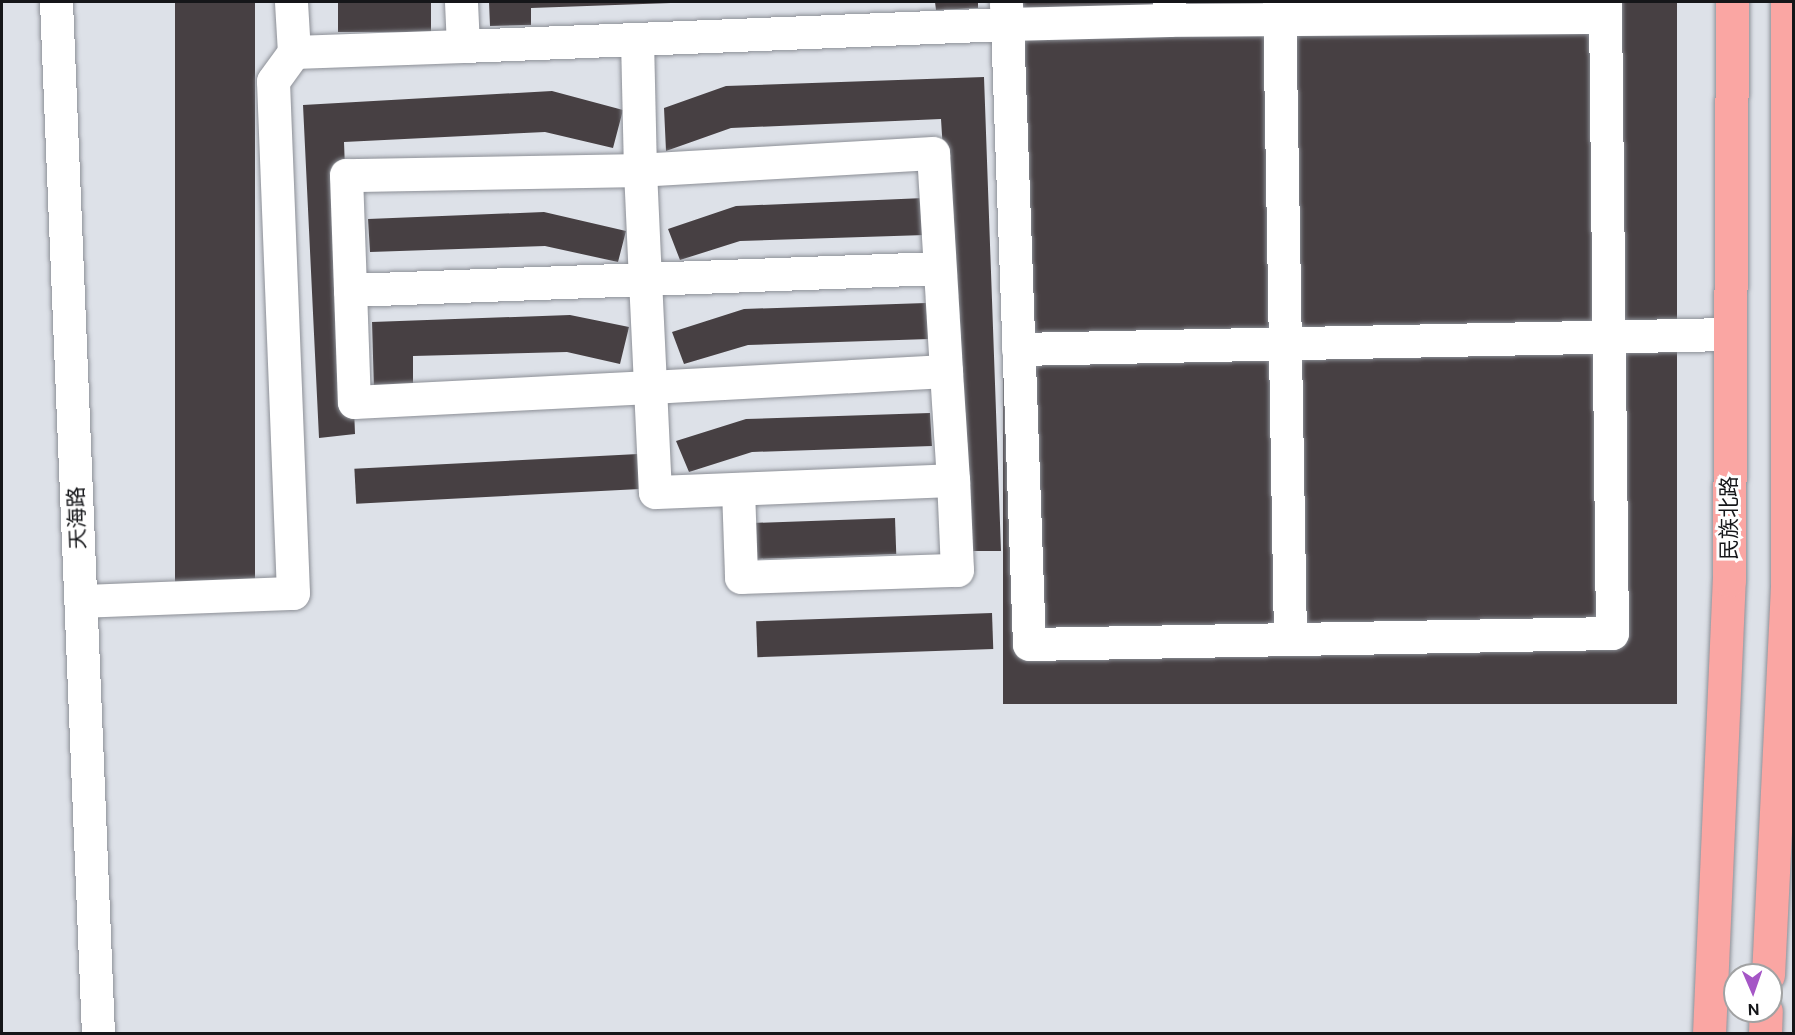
<!DOCTYPE html>
<meta charset="utf-8">
<style>
body{margin:0}
#map{position:relative;width:1795px;height:1035px;overflow:hidden;background:#dde1e8;font-family:"DM Sans","Noto Sans SC",sans-serif}
div>[style]{position:absolute}
[style*='--x']{left:calc(var(--x)*1px);top:calc(var(--y)*1px);width:calc(var(--w)*1px);rotate:calc(var(--a)*1deg)}
.building>*{inset:0;background:#474043;transform-origin:0 0}
.roads{filter:drop-shadow(0 0 2px #8c8f96) drop-shadow(0 0 2px #8c8f96)}
.minor>*{height:33px;margin:-16.5px;padding:0 16.5px;transform-origin:16.5px;border-radius:16.5px;background:#fff}
.major>*{height:33px;margin:-16.5px;padding:0 16.5px;transform-origin:16.5px;border-radius:16.5px;background:#faa6a3}
span{translate:-50% -50%;white-space:nowrap;text-align:center;line-height:1.15;-webkit-text-stroke:6px #fff;paint-order:stroke}
.street-label{font-size:21px;color:#151619}
.frame{position:absolute;inset:0;border:3px solid #151619;pointer-events:none}
.north{position:absolute;left:1723px;top:963px;width:60px;height:60px;box-sizing:border-box;background:#fff;border:2px solid #a1a2a3;border-radius:50%;rotate:178deg;font-size:16px;font-weight:700;line-height:24px;text-align:center;color:#151619}
.north::after{content:'';display:block;margin:auto;width:21px;height:27px;background:#a556c6;clip-path:polygon(50% 0,100% 100%,50% 72%,0 100%)}
</style>
<div id="map">
<div class="building">
<i style="left:175px;top:2px;width:80px;height:587px"></i>
<i style="left:338px;top:2px;width:93px;height:30px"></i>
<i style="clip-path:polygon(489px 2px,671px 2px,671px 3px,531px 8px,531px 25px,490px 26px)"></i>
<i style="clip-path:polygon(935px 2px,978px 2px,978px 8px,936px 10px)"></i>
<i style="left:1003px;top:2px;width:674px;height:702px"></i>
<i style="clip-path:polygon(984px 77px,1001px 551px,968px 551px,941px 119px,731px 128px,666px 151px,664px 108px,726px 86px)"></i>
<i style="clip-path:polygon(552px 91px,623px 110px,613px 148px,545px 132px,344px 142px,355px 434px,319px 438px,303px 105px)"></i>
<i style="clip-path:polygon(924px 198px,925px 235px,740px 241px,680px 260px,668px 229px,736px 206px)"></i>
<i style="clip-path:polygon(544px 212px,626px 231px,618px 262px,545px 246px,370px 252px,368px 219px)"></i>
<i style="clip-path:polygon(926px 303px,929px 339px,748px 345px,684px 364px,672px 332px,744px 309px)"></i>
<i style="clip-path:polygon(570px 315px,629px 327px,620px 364px,567px 352px,413px 356px,413px 391px,374px 391px,372px 322px)"></i>
<i style="clip-path:polygon(930px 413px,932px 446px,752px 452px,689px 472px,676px 441px,746px 419px)"></i>
<i style="left:638px;top:454px;width:35px;height:284px;rotate:87deg"></i>
<i style="left:895px;top:518px;width:36px;height:143px;rotate:88deg"></i>
<i style="left:992px;top:613px;width:36px;height:236px;rotate:88deg"></i>
</div>
<div class="roads">
<div class="minor">
<i style="--x:56;--y:2;--w:1033;--a:87.67"></i>
<i style="--x:291;--y:2;--w:50;--a:86.6"></i>
<i style="--x:294;--y:52;--w:169;--a:-2"></i>
<i style="--x:463;--y:46;--w:44;--a:-92.6"></i>
<i style="--x:1169;--y:2;--w:18;--a:90"></i>
<i style="--x:1169;--y:20;--w:162;--a:178.6"></i>
<i style="--x:1007;--y:24;--w:620;--a:87.97"></i>
<i style="--x:1029;--y:644;--w:583;--a:-1.08"></i>
<i style="--x:1612;--y:633;--w:631;--a:-90.64"></i>
<i style="--x:1279;--y:2;--w:637;--a:89.01"></i>
<i style="--x:1169;--y:20;--w:436;--a:-0.4"></i>
<i style="--x:637;--y:39;--w:131;--a:88.7"></i>
<i style="--x:640;--y:170;--w:294;--a:179"></i>
<i style="--x:346;--y:175;--w:227;--a:88"></i>
<i style="--x:354;--y:402;--w:296;--a:-2.9"></i>
<i style="--x:650;--y:387;--w:296;--a:-3.1"></i>
<i style="--x:946;--y:371;--w:218;--a:-93.4"></i>
<i style="--x:933;--y:153;--w:293;--a:176.7"></i>
<i style="--x:640;--y:170;--w:109;--a:87.4"></i>
<i style="--x:645;--y:279;--w:108;--a:87.3"></i>
<i style="--x:650;--y:387;--w:105;--a:87.3"></i>
<i style="--x:655;--y:492;--w:298;--a:-2.3"></i>
<i style="--x:953;--y:480;--w:109;--a:-93.7"></i>
<i style="--x:463;--y:46;--w:544;--a:-2.32"></i>
<i style="--x:1007;--y:24;--w:21;--a:-93"></i>
<i style="--x:350;--y:290;--w:589;--a:-2.14"></i>
<i style="--x:1018;--y:349;--w:712;--a:-1.21"></i>
<i style="--x:738;--y:489;--w:88;--a:88"></i>
<i style="--x:741;--y:577;--w:216;--a:-1.9"></i>
<i style="--x:957;--y:570;--w:90;--a:-92.5"></i>
<i style="--x:81;--y:601;--w:212;--a:-2.2"></i>
<i style="--x:293;--y:593;--w:512;--a:-92.24"></i>
<i style="--x:273;--y:81;--w:36;--a:-54"></i>
</div>
<div class="major">
<i style="--x:1768;--y:975;--w:389;--a:-87.2"></i>
<i style="--x:1787;--y:586;--w:584;--a:-90"></i>
<i style="--x:1709;--y:1034;--w:454;--a:-87.5"></i>
<i style="--x:1729;--y:580;--w:578;--a:-89.7"></i>
<i style="--x:1765;--y:1034;--w:23;--a:-88"></i>
</div>
</div>
<div class="street-label">
<span style="left:77px;top:518px;rotate:-92deg">天海路</span>
<span style="left:1729px;top:518px;rotate:-90deg">民族北路</span>
</div>
<div class="frame"></div>
<div class="north">N</div>
</div>
